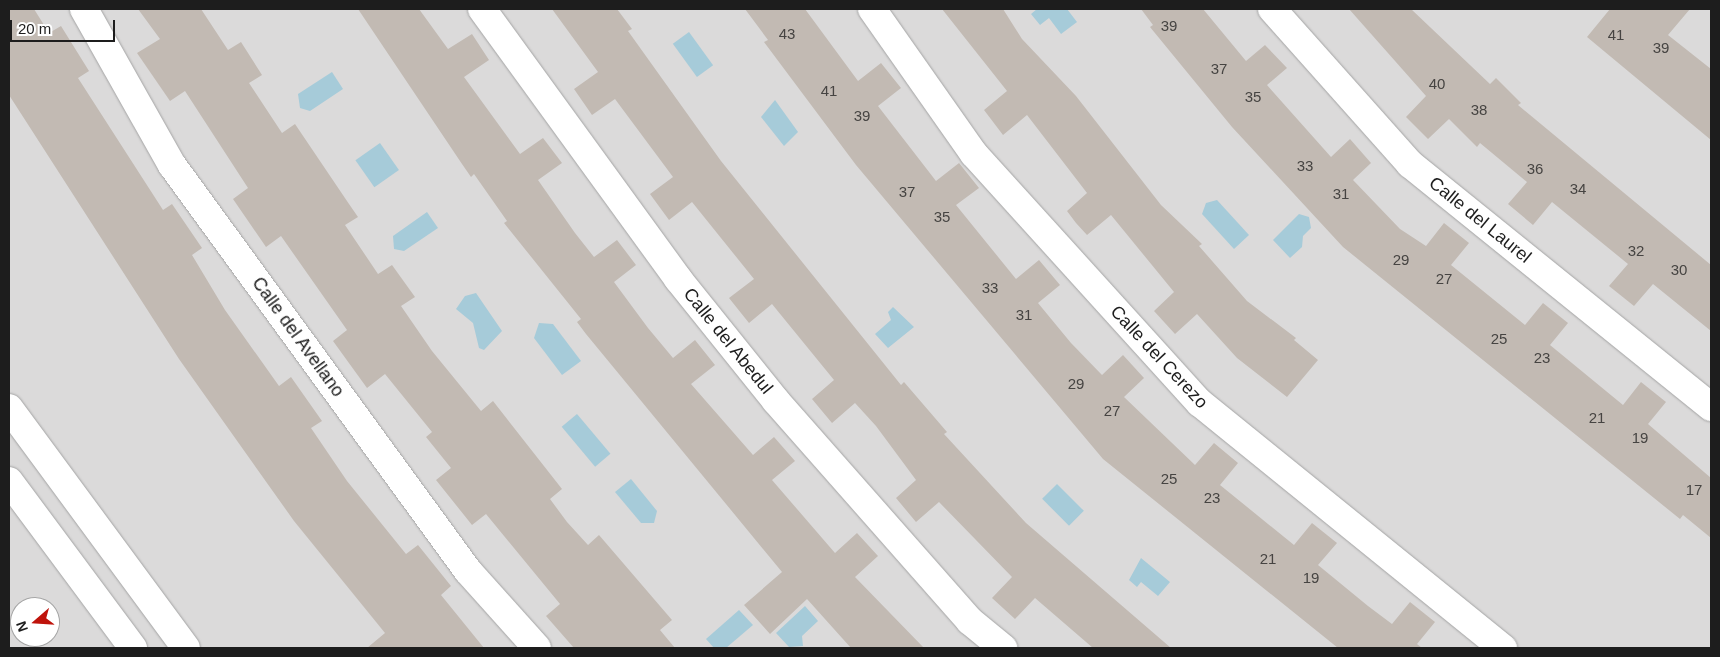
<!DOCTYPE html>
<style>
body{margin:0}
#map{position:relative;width:1720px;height:657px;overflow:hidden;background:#eeebe3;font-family:Helvetica,sans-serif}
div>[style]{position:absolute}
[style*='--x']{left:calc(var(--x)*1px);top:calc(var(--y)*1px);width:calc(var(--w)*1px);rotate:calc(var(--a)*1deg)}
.residential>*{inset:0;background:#dbdada}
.water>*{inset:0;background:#a6cbd9;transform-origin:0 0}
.building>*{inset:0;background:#c2bab3}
.roads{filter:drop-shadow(0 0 1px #a4a4a4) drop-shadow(0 0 1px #a4a4a4)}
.minor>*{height:28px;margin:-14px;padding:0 14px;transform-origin:14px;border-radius:14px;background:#fff}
span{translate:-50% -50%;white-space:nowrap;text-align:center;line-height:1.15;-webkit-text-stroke:4.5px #fff;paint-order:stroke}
.number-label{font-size:15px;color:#464442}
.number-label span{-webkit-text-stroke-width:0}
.street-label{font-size:18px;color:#1d1d1d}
.frame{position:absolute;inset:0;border:10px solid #1d1d1d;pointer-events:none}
.north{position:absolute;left:10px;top:597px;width:50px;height:50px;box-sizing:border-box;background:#fff;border:1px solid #a5a5a5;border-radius:50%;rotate:251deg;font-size:14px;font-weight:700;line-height:20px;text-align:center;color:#1d1d1d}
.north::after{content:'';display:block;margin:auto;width:18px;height:22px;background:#bf130b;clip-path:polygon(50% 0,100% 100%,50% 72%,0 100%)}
.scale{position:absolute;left:10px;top:20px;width:105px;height:22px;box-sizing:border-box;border:2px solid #1d1d1d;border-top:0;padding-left:6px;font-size:15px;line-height:18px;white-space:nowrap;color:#1d1d1d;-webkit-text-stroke:4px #fff;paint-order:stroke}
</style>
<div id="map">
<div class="residential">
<i style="clip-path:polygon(evenodd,9px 9px,1711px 9px,1711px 648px,9px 648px,9px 9px,20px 607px,50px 607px,50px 637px,20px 637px,20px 607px)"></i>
</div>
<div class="water">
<i style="clip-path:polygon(1037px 9px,1067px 9px,1077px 22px,1061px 34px,1049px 18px,1040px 25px,1031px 14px)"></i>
<i style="left:689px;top:32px;width:41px;height:20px;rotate:54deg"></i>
<i style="clip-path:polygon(332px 72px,343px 89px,310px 111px,300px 108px,298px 94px)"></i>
<i style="clip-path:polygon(775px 100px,798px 132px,784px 146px,761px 117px)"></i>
<i style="left:380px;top:143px;width:33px;height:30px;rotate:55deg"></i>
<i style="clip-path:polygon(1217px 200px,1249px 235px,1234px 249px,1202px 214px,1206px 203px)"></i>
<i style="clip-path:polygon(427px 212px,438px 228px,404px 251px,394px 249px,393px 236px)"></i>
<i style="clip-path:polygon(1299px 214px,1309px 217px,1311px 228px,1303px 236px,1302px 247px,1290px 258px,1273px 240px)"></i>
<i style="clip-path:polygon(476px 293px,502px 331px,484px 350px,479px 348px,473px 323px,456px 309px,465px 296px)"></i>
<i style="clip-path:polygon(893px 307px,914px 327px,888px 348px,875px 334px,891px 320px,888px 312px)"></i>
<i style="clip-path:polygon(539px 323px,553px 324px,581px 361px,562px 375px,534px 338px)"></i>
<i style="left:577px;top:414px;width:52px;height:20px;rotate:50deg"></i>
<i style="clip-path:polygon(631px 479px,657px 511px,654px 523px,641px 523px,615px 492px)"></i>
<i style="left:1057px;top:484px;width:38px;height:21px;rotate:45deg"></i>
<i style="clip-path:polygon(1141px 558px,1170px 582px,1158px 596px,1141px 582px,1137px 587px,1129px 580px)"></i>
<i style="clip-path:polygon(805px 606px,818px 621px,802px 636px,803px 646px,789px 647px,776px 633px)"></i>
<i style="clip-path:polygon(739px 610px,753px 625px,726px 648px,714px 648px,706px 639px)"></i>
</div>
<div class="building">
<i style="clip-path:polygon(9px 9px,34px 9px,49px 33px,61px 26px,89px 71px,78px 78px,163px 210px,172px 204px,202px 248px,192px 255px,225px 310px,279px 386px,291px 377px,322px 421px,311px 428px,347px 481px,406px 554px,418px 545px,451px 586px,441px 595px,484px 648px,367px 648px,385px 633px,294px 521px,179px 359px,9px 95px)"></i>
<i style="clip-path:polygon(138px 9px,201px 9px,228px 50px,241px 42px,262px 75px,249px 83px,282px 133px,295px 124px,349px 204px,358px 217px,345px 225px,378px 274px,392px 265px,415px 297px,401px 306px,432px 351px,481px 411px,493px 401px,562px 489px,550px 499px,567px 522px,588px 545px,599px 535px,672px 620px,660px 630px,675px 648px,574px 648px,546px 616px,560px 604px,486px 514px,472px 525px,436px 480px,451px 468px,426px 437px,432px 432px,385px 374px,367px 388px,333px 341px,347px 330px,281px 236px,266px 247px,233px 199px,248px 188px,185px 91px,170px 101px,137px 53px,160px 39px)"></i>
<i style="clip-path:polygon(358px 9px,419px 9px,448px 49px,472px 34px,489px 60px,464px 77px,520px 154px,543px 138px,562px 163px,538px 180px,575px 233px,594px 257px,617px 240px,636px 265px,614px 282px,648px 328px,673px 358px,695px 340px,715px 365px,691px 384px,753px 455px,774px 437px,795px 461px,772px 480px,835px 553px,857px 533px,878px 556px,855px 577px,924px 648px,851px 648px,807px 599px,770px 634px,744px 605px,782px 572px,586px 334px,577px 322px,581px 319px,504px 223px,507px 221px,474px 174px,471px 177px,462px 164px)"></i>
<i style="clip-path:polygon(552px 9px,617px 9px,632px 29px,628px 31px,721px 161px,901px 385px,904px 382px,947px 432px,944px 434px,1026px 523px,1171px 648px,1093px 648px,1035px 598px,1015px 619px,992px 598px,1012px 577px,939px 502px,916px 522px,896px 498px,916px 480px,876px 426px,855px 403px,832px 423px,812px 399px,834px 380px,772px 304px,749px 323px,729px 298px,754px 279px,692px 202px,669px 220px,650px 194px,673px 177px,615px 99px,592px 115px,574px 89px,598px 72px)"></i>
<i style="clip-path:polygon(745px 9px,805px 9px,858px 81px,881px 63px,901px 88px,878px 106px,936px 181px,959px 163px,979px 188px,956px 205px,1016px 279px,1039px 260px,1060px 285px,1038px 303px,1071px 343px,1102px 375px,1123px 355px,1144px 378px,1124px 397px,1195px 465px,1214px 443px,1238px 463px,1220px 485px,1294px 545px,1312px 523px,1337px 543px,1318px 565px,1368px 606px,1392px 624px,1410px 602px,1435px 622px,1417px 644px,1422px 648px,1338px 648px,1103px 459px,856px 165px,764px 42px,768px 40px)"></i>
<i style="clip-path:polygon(942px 9px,1003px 9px,1022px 39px,1076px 96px,1161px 205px,1202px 244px,1199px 246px,1247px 301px,1296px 338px,1294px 340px,1318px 360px,1287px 397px,1237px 358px,1197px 314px,1175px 334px,1154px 311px,1174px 292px,1111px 215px,1087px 235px,1076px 223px,1067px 211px,1087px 193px,1027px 115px,1003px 135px,984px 110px,1007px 91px)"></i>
<i style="clip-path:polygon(1141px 9px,1203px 9px,1246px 61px,1265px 45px,1287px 68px,1267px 85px,1331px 157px,1350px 139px,1371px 163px,1353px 180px,1400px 229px,1426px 246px,1444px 223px,1469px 243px,1451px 265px,1525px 325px,1543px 303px,1568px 323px,1550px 345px,1623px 405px,1641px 382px,1666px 402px,1648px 424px,1711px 478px,1711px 538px,1683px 515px,1680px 519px,1343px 247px,1232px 127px,1150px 27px,1153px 25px)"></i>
<i style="clip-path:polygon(1349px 9px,1411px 9px,1490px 84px,1496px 78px,1521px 103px,1518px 105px,1711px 265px,1711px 331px,1653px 284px,1634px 306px,1609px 286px,1628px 264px,1552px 202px,1533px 225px,1508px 204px,1527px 182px,1480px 143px,1477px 147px,1449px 119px,1428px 139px,1406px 117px,1426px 96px)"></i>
<i style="clip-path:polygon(1610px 9px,1690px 9px,1668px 35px,1711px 69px,1711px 140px,1587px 37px)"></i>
</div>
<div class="roads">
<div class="minor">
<i style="--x:84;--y:9;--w:179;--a:60.6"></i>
<i style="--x:172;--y:165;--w:502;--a:53.91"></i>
<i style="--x:468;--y:571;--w:103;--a:48.1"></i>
<i style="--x:482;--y:9;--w:334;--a:54"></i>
<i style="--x:678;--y:279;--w:156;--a:51.2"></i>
<i style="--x:776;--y:401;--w:293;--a:48.6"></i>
<i style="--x:970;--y:621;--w:43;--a:39.3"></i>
<i style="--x:872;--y:9;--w:177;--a:54.9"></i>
<i style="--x:974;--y:154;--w:336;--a:47.8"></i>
<i style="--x:1200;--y:403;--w:390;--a:39"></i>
<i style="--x:1272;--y:9;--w:208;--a:48.3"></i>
<i style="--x:1410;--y:164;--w:387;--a:38.9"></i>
<i style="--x:9;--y:408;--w:298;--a:53.6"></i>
<i style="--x:9;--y:481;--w:208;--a:53.4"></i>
</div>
</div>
<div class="number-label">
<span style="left:1169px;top:26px">39</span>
<span style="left:787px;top:34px">43</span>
<span style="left:1616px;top:35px">41</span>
<span style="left:1661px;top:48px">39</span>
<span style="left:1219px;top:69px">37</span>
<span style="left:1437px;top:84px">40</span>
<span style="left:829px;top:91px">41</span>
<span style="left:1253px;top:97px">35</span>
<span style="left:1479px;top:110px">38</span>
<span style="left:862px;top:116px">39</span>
<span style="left:1305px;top:166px">33</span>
<span style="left:1535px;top:169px">36</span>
<span style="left:1578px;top:189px">34</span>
<span style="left:907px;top:192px">37</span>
<span style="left:1341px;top:194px">31</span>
<span style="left:942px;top:217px">35</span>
<span style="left:1636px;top:251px">32</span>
<span style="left:1401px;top:260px">29</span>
<span style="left:1679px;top:270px">30</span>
<span style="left:1444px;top:279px">27</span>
<span style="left:990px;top:288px">33</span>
<span style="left:1024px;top:315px">31</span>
<span style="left:1499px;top:339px">25</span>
<span style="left:1542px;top:358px">23</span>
<span style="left:1076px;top:384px">29</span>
<span style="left:1112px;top:411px">27</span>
<span style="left:1597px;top:418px">21</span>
<span style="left:1640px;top:438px">19</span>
<span style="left:1169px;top:479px">25</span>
<span style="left:1694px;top:490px">17</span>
<span style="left:1212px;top:498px">23</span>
<span style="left:1268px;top:559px">21</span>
<span style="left:1311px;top:578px">19</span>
</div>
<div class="street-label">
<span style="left:1480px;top:220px;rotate:39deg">Calle del Laurel</span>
<span style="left:298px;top:337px;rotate:54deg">Calle del Avellano</span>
<span style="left:728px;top:341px;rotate:51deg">Calle del Abedul</span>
<span style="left:1159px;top:357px;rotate:47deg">Calle del Cerezo</span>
</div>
<div class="frame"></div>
<div class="north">N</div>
<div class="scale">20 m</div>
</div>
